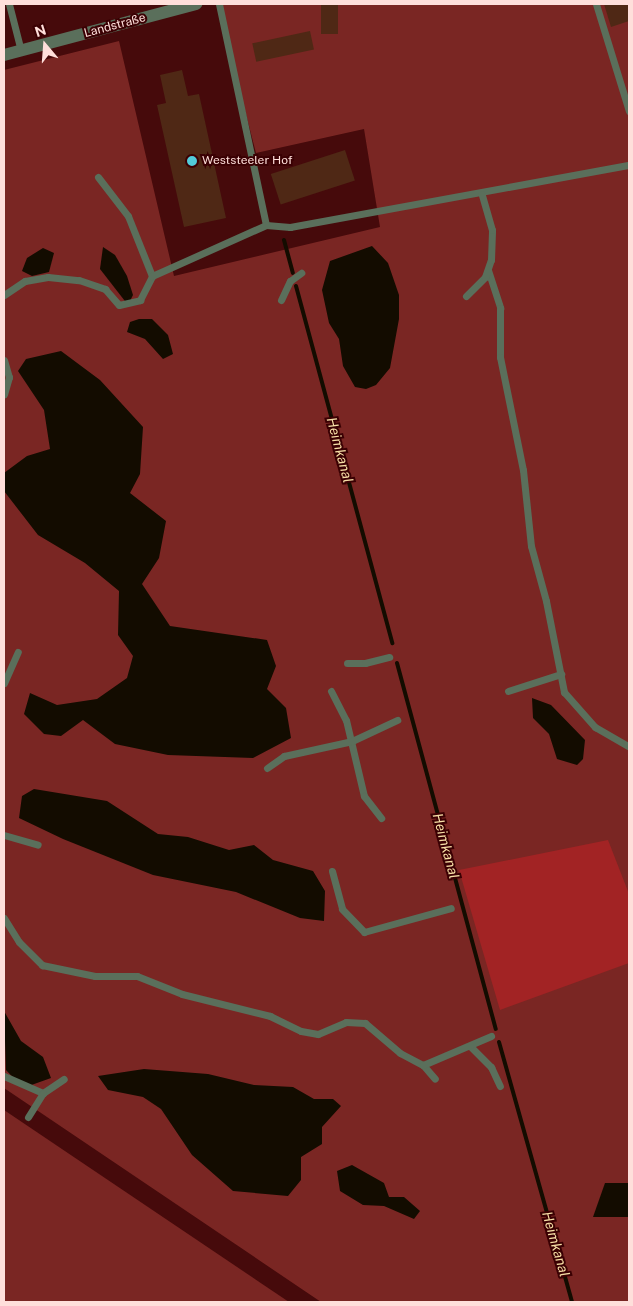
<!DOCTYPE html>
<meta charset="utf-8">
<style>
body{margin:0}
#map{position:relative;width:633px;height:1306px;overflow:hidden;background:#460a0b;font-family:"Public Sans",sans-serif}
div>[style]{position:absolute}
[style*='--x']{left:calc(var(--x)*1px);top:calc(var(--y)*1px);width:calc(var(--w)*1px);rotate:calc(var(--a)*1deg)}
.green>*{inset:0;background:#7a2623}
.forest>*{inset:0;background:#a22324}
.water>*{inset:0;background:#130c00}
.stream>*{height:4px;margin:-2px;padding:0 2px;transform-origin:2px;border-radius:2px;background:#130c00}
.building>*{inset:0;background:#4f2815;transform-origin:0 0}
.service>*{height:7px;margin:-3.5px;padding:0 3.5px;transform-origin:3.5px;border-radius:3.5px;background:#5a6f5b}
.tertiary>*{height:12px;margin:-6px;padding:0 6px;transform-origin:6px;border-radius:6px;background:#5a6f5b}
.dots>*{width:14px;height:14px;translate:-50% -50%;box-sizing:border-box;border:2px solid #3a0003;border-radius:50%}
span{translate:-50% -50%;white-space:nowrap;text-align:center;line-height:1.15;-webkit-text-stroke:4px #3a0003;paint-order:stroke}
.street-label{font-size:12px;color:#ffdfdb}
.poi-label{font-size:12px;color:#ffdfdb}
.left{translate:0 -50%;text-align:left}
.water-label{font-size:14px;color:#f7dea6;font-style:italic}
.frame{position:absolute;inset:0;border:5px solid #ffdfdb;pointer-events:none}
.north{position:absolute;left:20px;top:20px;width:50px;height:50px;-webkit-text-stroke:4px #3a0003;paint-order:stroke;rotate:342deg;font-size:14px;font-weight:700;line-height:20px;text-align:center;color:#ffdfdb}
.north::after{content:'';display:block;margin:auto;width:18px;height:22px;background:#ffdfdb;clip-path:polygon(50% 0,100% 100%,50% 72%,0 100%)}
</style>
<div id="map">
<div class="green">
<i style="clip-path:polygon(224px 4px,629px 4px,629px 1302px,321px 1302px,4px 1088px,4px 70px,119px 41px,174px 276px,380px 227px,364px 129px,256px 153px,218px 6px)"></i>
<i style="clip-path:polygon(4px 1110px,289px 1302px,4px 1302px)"></i>
</div>
<div class="forest">
<i style="clip-path:polygon(608px 840px,629px 894px,629px 963px,500px 1010px,459px 870px)"></i>
</div>
<div class="water">
<i style="clip-path:polygon(372px 246px,388px 263px,399px 295px,399px 319px,390px 368px,376px 385px,366px 389px,355px 387px,343px 366px,339px 339px,329px 323px,322px 290px,330px 261px)"></i>
<i style="clip-path:polygon(103px 247px,115px 255px,127px 276px,133px 295px,128px 305px,100px 269px)"></i>
<i style="clip-path:polygon(43px 248px,54px 253px,49px 272px,32px 276px,22px 271px,27px 258px)"></i>
<i style="clip-path:polygon(139px 319px,152px 319px,168px 335px,173px 354px,163px 359px,145px 339px,127px 332px,130px 322px)"></i>
<i style="clip-path:polygon(61px 351px,100px 380px,143px 427px,140px 474px,130px 493px,166px 521px,159px 558px,142px 584px,170px 626px,267px 640px,276px 666px,267px 689px,286px 708px,291px 738px,253px 758px,168px 755px,115px 744px,83px 720px,61px 736px,44px 734px,24px 714px,30px 693px,57px 705px,97px 699px,127px 678px,133px 656px,118px 635px,119px 591px,85px 563px,38px 535px,4px 491px,4px 473px,27px 456px,50px 449px,44px 410px,18px 371px,26px 359px)"></i>
<i style="clip-path:polygon(532px 698px,551px 705px,585px 740px,583px 759px,577px 765px,557px 759px,549px 734px,533px 718px)"></i>
<i style="clip-path:polygon(34px 789px,107px 801px,158px 834px,188px 837px,229px 850px,254px 845px,273px 860px,313px 871px,325px 891px,324px 921px,300px 918px,236px 892px,153px 875px,63px 839px,19px 818px,22px 796px)"></i>
<i style="clip-path:polygon(4px 1011px,21px 1041px,43px 1057px,51px 1078px,23px 1088px,6px 1070px)"></i>
<i style="clip-path:polygon(144px 1069px,208px 1074px,254px 1085px,293px 1087px,314px 1099px,333px 1099px,341px 1106px,322px 1127px,322px 1144px,301px 1157px,301px 1180px,288px 1196px,233px 1191px,192px 1155px,161px 1109px,143px 1097px,108px 1090px,98px 1076px)"></i>
<i style="clip-path:polygon(352px 1165px,384px 1183px,389px 1197px,404px 1197px,420px 1211px,414px 1219px,384px 1206px,363px 1205px,340px 1191px,337px 1171px)"></i>
<i style="clip-path:polygon(605px 1183px,629px 1183px,629px 1217px,593px 1217px)"></i>
</div>
<div class="stream">
<i style="--x:284;--y:240;--w:34;--a:75"></i>
<i style="--x:296;--y:286;--w:370;--a:74.9"></i>
<i style="--x:397;--y:663;--w:379;--a:74.9"></i>
<i style="--x:499;--y:1042;--w:270;--a:74.3"></i>
</div>
<div class="building">
<i style="left:321px;top:4px;width:17px;height:30px"></i>
<i style="clip-path:polygon(604px 4px,629px 4px,629px 21px,611px 27px)"></i>
<i style="left:310px;top:31px;width:19px;height:59px;rotate:78deg"></i>
<i style="clip-path:polygon(182px 70px,188px 96px,199px 94px,226px 218px,184px 227px,157px 105px,166px 103px,160px 75px)"></i>
<i style="left:345px;top:150px;width:32px;height:78px;rotate:72deg"></i>
</div>
<div class="service">
<i style="--x:9;--y:4;--w:49;--a:75.7"></i>
<i style="--x:219;--y:4;--w:226;--a:78"></i>
<i style="--x:266;--y:225;--w:24;--a:5"></i>
<i style="--x:290;--y:227;--w:345;--a:-10.4"></i>
<i style="--x:596;--y:4;--w:112;--a:72.9"></i>
<i style="--x:98;--y:177;--w:49;--a:52.4"></i>
<i style="--x:128;--y:216;--w:65;--a:68.2"></i>
<i style="--x:488;--y:270;--w:40;--a:72"></i>
<i style="--x:500;--y:308;--w:49;--a:90"></i>
<i style="--x:500;--y:357;--w:115;--a:78.5"></i>
<i style="--x:523;--y:470;--w:76;--a:84"></i>
<i style="--x:531;--y:546;--w:57;--a:74.7"></i>
<i style="--x:546;--y:601;--w:93;--a:78.8"></i>
<i style="--x:564;--y:692;--w:47;--a:48.5"></i>
<i style="--x:595;--y:727;--w:39;--a:30"></i>
<i style="--x:4;--y:295;--w:25;--a:-34"></i>
<i style="--x:25;--y:281;--w:23;--a:-10"></i>
<i style="--x:48;--y:277;--w:31;--a:6"></i>
<i style="--x:79;--y:280;--w:28;--a:19"></i>
<i style="--x:105;--y:289;--w:21;--a:49"></i>
<i style="--x:119;--y:305;--w:22;--a:-13"></i>
<i style="--x:140;--y:300;--w:27;--a:-63"></i>
<i style="--x:152;--y:276;--w:125;--a:-24.1"></i>
<i style="--x:466;--y:296;--w:27;--a:-45"></i>
<i style="--x:485;--y:277;--w:18;--a:-71"></i>
<i style="--x:491;--y:260;--w:30;--a:-88"></i>
<i style="--x:492;--y:230;--w:37;--a:-106"></i>
<i style="--x:281;--y:300;--w:21;--a:-65"></i>
<i style="--x:290;--y:281;--w:14;--a:-36"></i>
<i style="--x:4;--y:360;--w:18;--a:74"></i>
<i style="--x:9;--y:377;--w:18;--a:106"></i>
<i style="--x:347;--y:663;--w:18;--a:0"></i>
<i style="--x:365;--y:663;--w:25;--a:-14"></i>
<i style="--x:4;--y:683;--w:34;--a:-66"></i>
<i style="--x:331;--y:691;--w:33;--a:63"></i>
<i style="--x:346;--y:720;--w:78;--a:76.7"></i>
<i style="--x:364;--y:796;--w:28;--a:52"></i>
<i style="--x:508;--y:691;--w:56;--a:-17.8"></i>
<i style="--x:267;--y:768;--w:21;--a:-35"></i>
<i style="--x:284;--y:756;--w:70;--a:-12.4"></i>
<i style="--x:352;--y:741;--w:50;--a:-25"></i>
<i style="--x:4;--y:835;--w:35;--a:16"></i>
<i style="--x:332;--y:871;--w:39;--a:75"></i>
<i style="--x:342;--y:909;--w:32;--a:46"></i>
<i style="--x:364;--y:932;--w:90;--a:-15.4"></i>
<i style="--x:4;--y:918;--w:28;--a:58"></i>
<i style="--x:19;--y:942;--w:33;--a:45"></i>
<i style="--x:42;--y:965;--w:54;--a:11.7"></i>
<i style="--x:95;--y:976;--w:42;--a:0"></i>
<i style="--x:137;--y:976;--w:48;--a:21.8"></i>
<i style="--x:182;--y:994;--w:91;--a:14"></i>
<i style="--x:270;--y:1016;--w:34;--a:26"></i>
<i style="--x:301;--y:1031;--w:17;--a:10"></i>
<i style="--x:318;--y:1034;--w:30;--a:-23"></i>
<i style="--x:346;--y:1022;--w:19;--a:3"></i>
<i style="--x:365;--y:1023;--w:46;--a:40.6"></i>
<i style="--x:400;--y:1053;--w:26;--a:28"></i>
<i style="--x:423;--y:1065;--w:18;--a:49"></i>
<i style="--x:470;--y:1046;--w:30;--a:45"></i>
<i style="--x:491;--y:1067;--w:21;--a:65"></i>
<i style="--x:423;--y:1065;--w:74;--a:-23.1"></i>
<i style="--x:4;--y:1076;--w:43;--a:23.6"></i>
<i style="--x:43;--y:1093;--w:25;--a:-34"></i>
<i style="--x:28;--y:1117;--w:28;--a:-58"></i>
</div>
<div class="tertiary">
<i style="--x:4;--y:55;--w:199;--a:-14.9"></i>
</div>
<div class="dots">
<i style="left:192px;top:161px;background:#52cbd9"></i>
</div>
<div class="street-label">
<span style="left:115px;top:26px;rotate:-15deg">Landstraße</span>
</div>
<div class="poi-label">
<span class="left" style="left:202px;top:161px">Weststeeler Hof</span>
</div>
<div class="water-label">
<span style="left:340px;top:450px;rotate:75deg">Heimkanal</span>
<span style="left:446px;top:846px;rotate:75deg">Heimkanal</span>
<span style="left:556px;top:1244px;rotate:74deg">Heimkanal</span>
</div>
<div class="frame"></div>
<div class="north">N</div>
</div>
